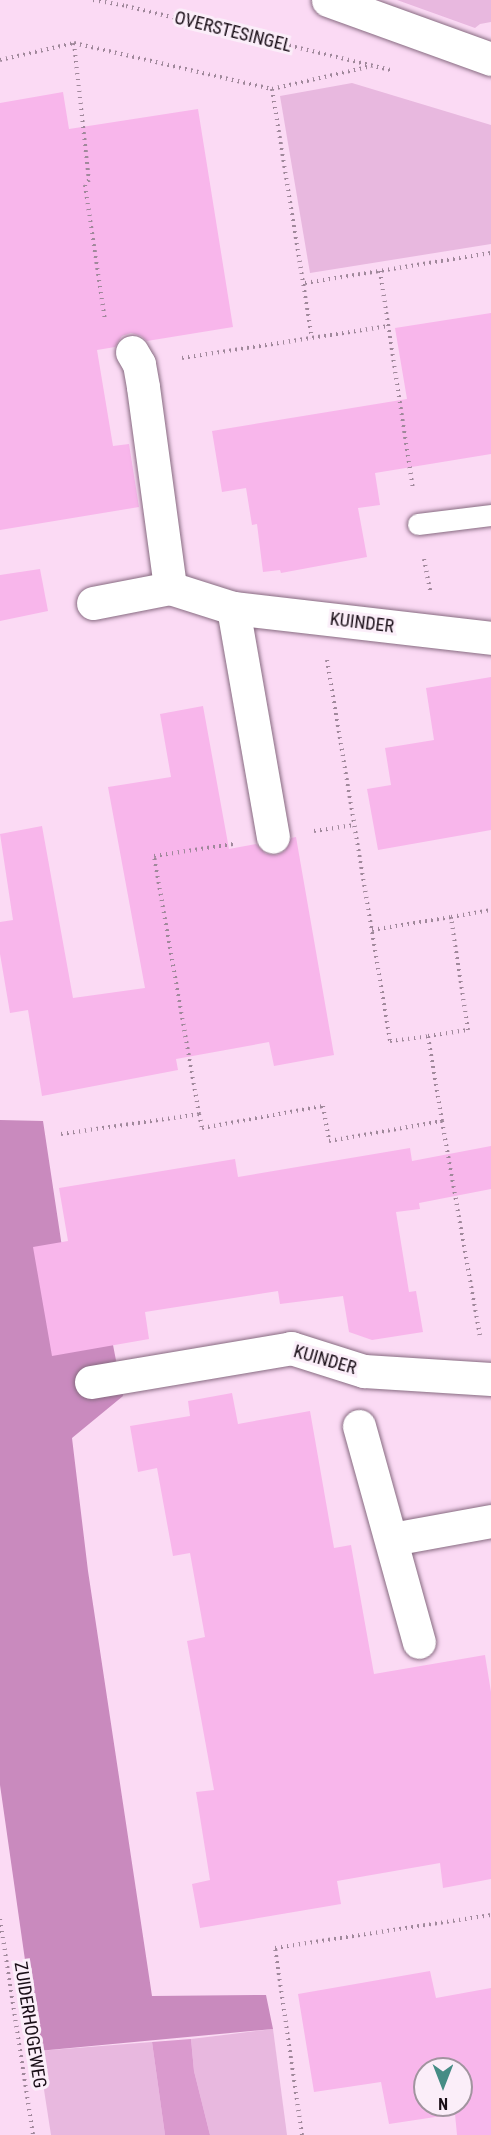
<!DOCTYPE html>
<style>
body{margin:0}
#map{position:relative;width:491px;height:2135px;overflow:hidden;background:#fbdaf4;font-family:"Roboto Condensed",sans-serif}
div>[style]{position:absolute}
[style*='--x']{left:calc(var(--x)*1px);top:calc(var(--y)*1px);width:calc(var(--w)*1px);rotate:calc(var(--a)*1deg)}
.green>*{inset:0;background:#e8b8df}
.forest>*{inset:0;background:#c98abe}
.water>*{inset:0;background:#da9ace}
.building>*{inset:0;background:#f8b6eb}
.path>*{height:4px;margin-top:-2px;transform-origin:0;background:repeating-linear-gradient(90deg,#a0889b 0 1.5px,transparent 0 6px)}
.roads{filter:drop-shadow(0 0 2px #876b81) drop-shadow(0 0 2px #876b81)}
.service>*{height:21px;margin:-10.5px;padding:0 10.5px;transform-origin:10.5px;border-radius:10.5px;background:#fff}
.minor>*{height:33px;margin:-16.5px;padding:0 16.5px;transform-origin:16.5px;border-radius:16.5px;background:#fff}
.tertiary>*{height:33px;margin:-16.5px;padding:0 16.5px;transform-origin:16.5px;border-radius:16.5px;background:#fff}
span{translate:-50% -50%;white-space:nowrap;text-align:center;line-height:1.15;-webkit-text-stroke:6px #fbeef9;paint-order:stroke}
.street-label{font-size:18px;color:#190e17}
.north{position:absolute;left:413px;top:2057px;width:60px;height:60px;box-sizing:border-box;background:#fbeef9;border:2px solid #a1949f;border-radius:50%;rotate:180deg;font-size:16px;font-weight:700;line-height:24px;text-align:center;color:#190e17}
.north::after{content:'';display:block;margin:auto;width:21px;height:27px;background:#458c85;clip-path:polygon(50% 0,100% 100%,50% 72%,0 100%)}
</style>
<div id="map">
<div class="green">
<i style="clip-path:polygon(397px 0,491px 0,491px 22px,480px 24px,475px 28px)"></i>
<i style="clip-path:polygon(352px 83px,491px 125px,491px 244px,310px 273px,280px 96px)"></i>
<i style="clip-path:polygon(273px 2029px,287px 2135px,210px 2135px,194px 2071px,191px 2039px)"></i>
<i style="clip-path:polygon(152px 2042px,165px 2135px,51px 2135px,38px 2051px)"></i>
</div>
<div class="forest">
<i style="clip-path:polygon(0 1120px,43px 1121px,75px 1333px,113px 1345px,123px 1396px,72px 1438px,88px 1571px,152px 1996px,266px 1995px,273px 2029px,38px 2051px,0 1785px)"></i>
</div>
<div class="water">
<i style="clip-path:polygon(191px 2039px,194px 2071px,210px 2135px,165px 2135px,152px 2042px)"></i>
</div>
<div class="building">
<i style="clip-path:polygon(63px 92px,69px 129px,198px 109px,233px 327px,147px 341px,141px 336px,131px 333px,122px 336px,115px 347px,97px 350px,113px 446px,129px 444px,139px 507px,0 530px,0 103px)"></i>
<i style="clip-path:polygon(491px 313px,491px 454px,375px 473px,380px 505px,358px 508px,367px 557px,281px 573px,280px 570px,263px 572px,257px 524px,252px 525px,246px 488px,222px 492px,212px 431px,407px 399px,395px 328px)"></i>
<i style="clip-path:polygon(40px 569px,48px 611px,0 621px,0 575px)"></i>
<i style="clip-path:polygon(491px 677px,491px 830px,378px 850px,367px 789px,391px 785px,385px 748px,434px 740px,426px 688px)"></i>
<i style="clip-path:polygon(203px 706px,229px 849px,256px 844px,266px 854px,277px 855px,285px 851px,291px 838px,296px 837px,334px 1055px,274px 1066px,269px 1042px,176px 1059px,178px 1070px,42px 1096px,28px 1010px,10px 1013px,0 954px,0 922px,13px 920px,0 834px,42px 826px,73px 998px,145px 988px,108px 787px,171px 777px,160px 714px)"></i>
<i style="clip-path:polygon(491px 1146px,491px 1189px,419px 1203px,420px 1209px,396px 1212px,409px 1292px,416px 1291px,423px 1332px,372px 1340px,349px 1332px,343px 1296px,280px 1304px,278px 1291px,145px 1312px,149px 1339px,52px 1356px,33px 1247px,68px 1241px,59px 1188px,235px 1159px,238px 1177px,410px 1148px,412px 1161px)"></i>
<i style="clip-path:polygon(232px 1393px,238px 1424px,310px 1411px,334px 1548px,351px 1545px,374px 1674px,485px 1655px,491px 1692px,491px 1879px,443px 1888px,440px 1863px,337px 1881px,341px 1904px,200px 1928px,192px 1884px,210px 1880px,196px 1792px,214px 1790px,187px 1641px,205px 1637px,190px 1553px,173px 1556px,157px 1468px,138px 1472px,130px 1426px,190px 1416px,188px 1401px)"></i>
<i style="clip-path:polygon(evenodd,430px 1971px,436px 1998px,491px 1988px,491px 2135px,457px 2135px,455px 2114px,389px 2124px,381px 2082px,314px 2092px,298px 1994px,430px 1971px,425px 2069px,461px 2069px,461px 2105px,425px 2105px,425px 2069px)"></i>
</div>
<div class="path">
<i style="--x:93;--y:0;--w:34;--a:10"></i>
<i style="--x:126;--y:6;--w:272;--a:13.6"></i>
<i style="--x:74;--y:43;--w:138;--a:83.8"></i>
<i style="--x:89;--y:180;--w:6;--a:129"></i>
<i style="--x:85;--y:185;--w:136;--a:81.6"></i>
<i style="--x:0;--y:60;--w:76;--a:-12.9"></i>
<i style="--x:74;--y:43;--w:203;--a:13.1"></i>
<i style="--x:272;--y:89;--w:103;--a:-13"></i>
<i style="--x:272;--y:89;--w:252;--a:80.9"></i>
<i style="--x:380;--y:271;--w:220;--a:81.4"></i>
<i style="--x:305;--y:283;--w:188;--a:-9.2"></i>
<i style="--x:182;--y:358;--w:209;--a:-8.8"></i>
<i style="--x:424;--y:559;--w:32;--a:79"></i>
<i style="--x:327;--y:660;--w:386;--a:80.6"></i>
<i style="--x:390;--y:1041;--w:38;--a:-7"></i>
<i style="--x:314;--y:831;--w:41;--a:-8.3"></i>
<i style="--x:372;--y:930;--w:80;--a:-9.3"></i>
<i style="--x:199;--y:1114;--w:262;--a:-99.9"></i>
<i style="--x:154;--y:856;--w:80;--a:-8.6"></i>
<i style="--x:442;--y:1121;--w:86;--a:-99.4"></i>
<i style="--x:428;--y:1036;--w:40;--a:-8.5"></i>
<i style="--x:468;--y:1030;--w:114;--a:-98.6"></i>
<i style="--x:451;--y:917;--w:41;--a:-9.9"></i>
<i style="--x:61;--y:1134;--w:139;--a:-8.2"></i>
<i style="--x:199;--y:1114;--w:14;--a:78"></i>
<i style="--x:202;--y:1128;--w:123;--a:-10.3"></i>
<i style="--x:323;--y:1106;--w:36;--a:80"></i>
<i style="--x:329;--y:1141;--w:115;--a:-10"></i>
<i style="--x:442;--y:1121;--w:218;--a:80"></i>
<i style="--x:0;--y:1919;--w:219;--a:81.3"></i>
<i style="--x:302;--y:2135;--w:189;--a:-98.2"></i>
<i style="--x:275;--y:1948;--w:219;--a:-8.7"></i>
</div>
<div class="roads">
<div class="service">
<i style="--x:418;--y:524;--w:74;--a:-7"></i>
</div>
<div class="minor">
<i style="--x:132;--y:352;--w:14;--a:60"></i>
<i style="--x:139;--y:364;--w:23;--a:80"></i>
<i style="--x:143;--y:387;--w:203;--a:82.3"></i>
<i style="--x:93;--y:603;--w:78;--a:-11"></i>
<i style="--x:170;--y:588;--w:66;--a:17.6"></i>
<i style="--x:233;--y:608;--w:260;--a:6.6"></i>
<i style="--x:233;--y:608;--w:232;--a:80.1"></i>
<i style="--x:91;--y:1382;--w:203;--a:-9.6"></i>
<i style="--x:291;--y:1348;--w:77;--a:17.5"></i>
<i style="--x:364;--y:1371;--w:127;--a:3.6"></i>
<i style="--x:359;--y:1426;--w:224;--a:74.5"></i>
<i style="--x:392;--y:1539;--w:101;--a:-10.3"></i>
</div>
<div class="tertiary">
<i style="--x:328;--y:0;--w:173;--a:19.9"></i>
</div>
</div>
<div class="street-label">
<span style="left:233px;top:32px;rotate:14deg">OVERSTESINGEL</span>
<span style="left:362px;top:623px;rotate:7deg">KUINDER</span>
<span style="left:325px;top:1360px;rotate:16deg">KUINDER</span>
<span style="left:30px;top:2025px;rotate:81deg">ZUIDERHOGEWEG</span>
</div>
<div class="north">N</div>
</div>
